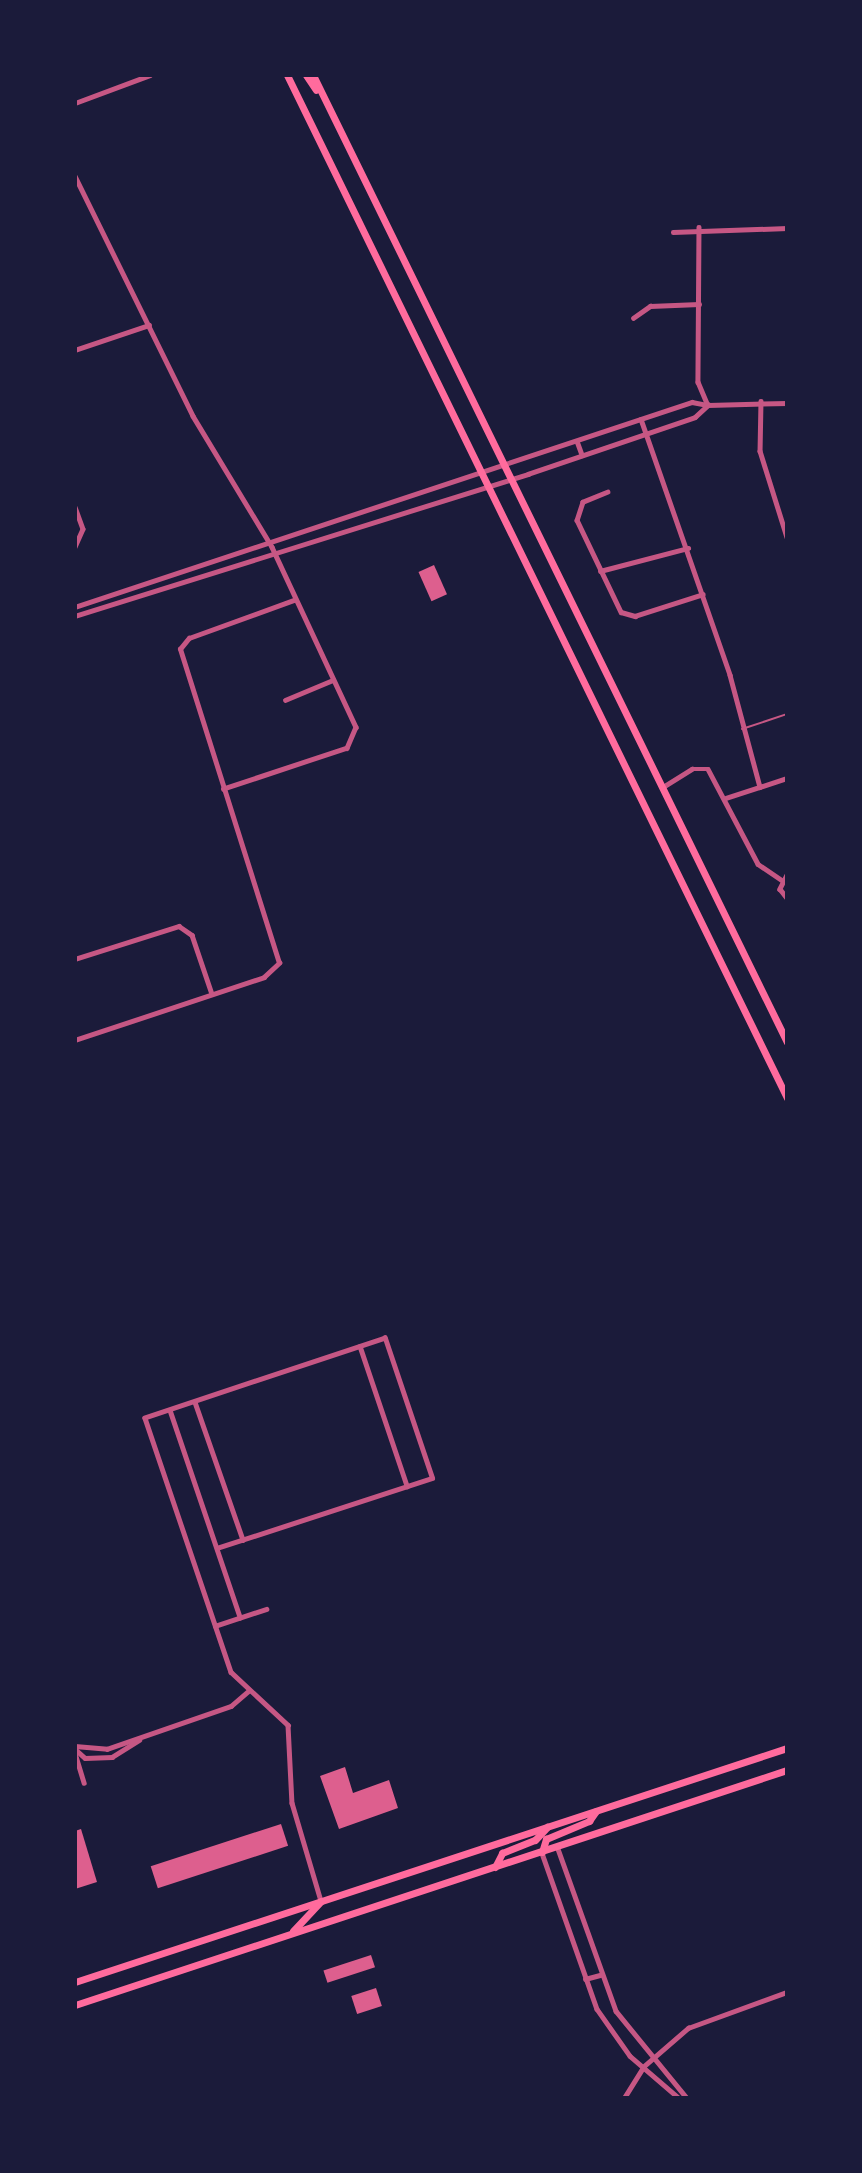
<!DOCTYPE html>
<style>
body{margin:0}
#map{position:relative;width:862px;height:2173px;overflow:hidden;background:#1b1b3a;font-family:Montserrat,sans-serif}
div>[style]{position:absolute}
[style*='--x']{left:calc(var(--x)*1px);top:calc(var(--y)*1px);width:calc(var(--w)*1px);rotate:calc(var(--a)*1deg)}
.building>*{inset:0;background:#dd5f8e;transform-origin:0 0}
.service>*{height:2px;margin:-1px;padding:0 1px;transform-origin:1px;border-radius:1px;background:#c65784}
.minor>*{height:4.5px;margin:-2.25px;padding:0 2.25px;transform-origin:2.25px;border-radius:2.25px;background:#c65784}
.trunk>*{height:7px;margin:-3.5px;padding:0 3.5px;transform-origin:3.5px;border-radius:3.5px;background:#ff6b9d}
span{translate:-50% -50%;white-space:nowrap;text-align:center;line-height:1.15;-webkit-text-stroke:5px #1b1b3a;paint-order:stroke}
.frame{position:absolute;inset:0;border:77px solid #1b1b3a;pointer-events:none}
</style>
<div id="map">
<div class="building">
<i style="left:434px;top:565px;width:32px;height:17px;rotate:66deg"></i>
<i style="clip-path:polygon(345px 1767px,353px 1793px,389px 1780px,398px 1808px,339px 1829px,320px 1776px)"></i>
<i style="left:281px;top:1824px;width:23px;height:137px;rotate:72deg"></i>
<i style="clip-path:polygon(81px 1829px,97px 1882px,75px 1889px,75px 1831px)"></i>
<i style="left:371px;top:1955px;width:13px;height:50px;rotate:72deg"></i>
<i style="left:376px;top:1988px;width:19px;height:26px;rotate:72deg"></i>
</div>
<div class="service">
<i style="--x:742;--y:729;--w:47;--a:-18.4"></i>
</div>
<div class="minor">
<i style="--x:75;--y:103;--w:80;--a:-20.5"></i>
<i style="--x:75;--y:176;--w:267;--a:63.8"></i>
<i style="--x:193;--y:416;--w:153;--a:58.9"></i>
<i style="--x:272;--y:547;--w:199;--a:65"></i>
<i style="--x:356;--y:727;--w:23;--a:113"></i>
<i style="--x:347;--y:748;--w:130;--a:161.6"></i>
<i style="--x:699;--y:227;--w:155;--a:90.4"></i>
<i style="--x:698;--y:382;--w:23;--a:67"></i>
<i style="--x:673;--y:232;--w:114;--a:-2"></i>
<i style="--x:633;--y:318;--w:21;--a:-35"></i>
<i style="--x:650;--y:306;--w:49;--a:-2.3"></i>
<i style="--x:75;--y:350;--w:78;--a:-18.7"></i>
<i style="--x:761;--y:401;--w:50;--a:91.1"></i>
<i style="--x:760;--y:451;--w:90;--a:72.6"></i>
<i style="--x:641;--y:419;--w:271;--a:70.8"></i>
<i style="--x:730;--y:675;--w:116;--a:75"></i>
<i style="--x:577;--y:441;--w:15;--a:70"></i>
<i style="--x:608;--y:492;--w:27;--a:158"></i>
<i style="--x:583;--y:502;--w:19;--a:108"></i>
<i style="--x:577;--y:520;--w:102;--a:64.4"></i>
<i style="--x:621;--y:612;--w:15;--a:16"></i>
<i style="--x:635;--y:616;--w:71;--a:-17.9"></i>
<i style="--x:75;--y:507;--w:23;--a:70"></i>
<i style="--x:83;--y:529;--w:20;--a:114"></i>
<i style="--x:600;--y:571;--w:91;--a:-14.6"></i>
<i style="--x:75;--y:607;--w:650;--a:-18.38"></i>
<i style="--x:692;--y:402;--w:16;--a:11"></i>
<i style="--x:75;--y:616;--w:475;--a:-17.4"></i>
<i style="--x:528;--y:474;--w:176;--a:-18.8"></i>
<i style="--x:695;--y:417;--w:18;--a:-43"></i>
<i style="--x:708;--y:405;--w:79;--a:-1.5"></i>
<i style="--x:285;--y:700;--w:52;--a:-22.6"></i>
<i style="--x:663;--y:787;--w:34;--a:-32"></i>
<i style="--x:692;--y:769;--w:16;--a:0"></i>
<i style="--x:708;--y:769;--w:107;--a:62.2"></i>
<i style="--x:758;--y:864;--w:29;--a:34"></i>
<i style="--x:726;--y:798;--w:64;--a:-18.2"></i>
<i style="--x:787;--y:875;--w:16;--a:117"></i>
<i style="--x:780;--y:889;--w:11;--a:52"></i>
<i style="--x:75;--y:959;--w:109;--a:-17.6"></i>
<i style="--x:179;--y:926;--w:16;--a:35"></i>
<i style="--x:192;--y:935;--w:62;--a:71.3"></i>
<i style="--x:75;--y:1040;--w:199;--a:-18.4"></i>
<i style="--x:264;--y:977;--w:21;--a:-43"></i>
<i style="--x:279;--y:963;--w:329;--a:-107.5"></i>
<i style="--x:180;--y:649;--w:14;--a:-51"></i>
<i style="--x:189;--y:638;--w:112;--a:-19.9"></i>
<i style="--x:360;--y:1346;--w:148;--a:71.4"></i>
<i style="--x:195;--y:1402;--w:146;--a:70.8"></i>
<i style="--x:170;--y:1410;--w:219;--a:71.3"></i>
<i style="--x:217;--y:1548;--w:226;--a:-18"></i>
<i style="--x:432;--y:1478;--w:148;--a:-108.6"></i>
<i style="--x:385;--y:1338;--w:253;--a:161.6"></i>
<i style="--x:145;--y:1418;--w:268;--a:71.3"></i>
<i style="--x:231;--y:1672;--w:78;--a:42.9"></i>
<i style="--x:288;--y:1725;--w:78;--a:87.1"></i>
<i style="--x:292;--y:1803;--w:102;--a:73.5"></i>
<i style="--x:215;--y:1626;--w:54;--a:-18.4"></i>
<i style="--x:75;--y:1746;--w:32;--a:5"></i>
<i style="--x:107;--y:1749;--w:131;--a:-19.1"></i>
<i style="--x:231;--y:1706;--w:23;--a:-41"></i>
<i style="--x:75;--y:1749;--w:13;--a:42"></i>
<i style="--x:85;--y:1758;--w:27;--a:-2"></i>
<i style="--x:112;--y:1757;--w:32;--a:-32"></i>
<i style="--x:75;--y:1753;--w:31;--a:73"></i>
<i style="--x:557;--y:1846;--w:175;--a:70.3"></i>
<i style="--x:616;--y:2011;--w:112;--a:50.8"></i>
<i style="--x:542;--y:1853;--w:165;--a:70.6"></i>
<i style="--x:597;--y:2009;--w:57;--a:54.9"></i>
<i style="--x:630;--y:2056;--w:65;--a:40.6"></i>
<i style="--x:585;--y:1979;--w:16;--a:-15"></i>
<i style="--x:624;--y:2098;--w:36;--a:-58"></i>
<i style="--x:643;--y:2067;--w:60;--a:-40.9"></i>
<i style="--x:688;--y:2028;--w:105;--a:-20"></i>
</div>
<div class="trunk">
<i style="--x:287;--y:75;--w:1139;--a:63.95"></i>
<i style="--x:306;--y:75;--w:18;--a:56"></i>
<i style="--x:313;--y:75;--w:1077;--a:63.89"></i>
<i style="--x:542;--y:1852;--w:14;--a:-73"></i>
<i style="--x:546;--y:1839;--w:47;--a:-22.7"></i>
<i style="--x:589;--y:1821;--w:12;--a:-55"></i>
<i style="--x:495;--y:1867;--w:16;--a:-63"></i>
<i style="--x:502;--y:1853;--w:35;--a:-22"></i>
<i style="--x:535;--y:1840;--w:18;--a:-47"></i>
<i style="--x:293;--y:1931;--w:41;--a:-47"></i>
<i style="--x:75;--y:1982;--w:749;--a:-18.19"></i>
<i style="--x:75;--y:2005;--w:750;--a:-18.27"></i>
</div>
<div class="frame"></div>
</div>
